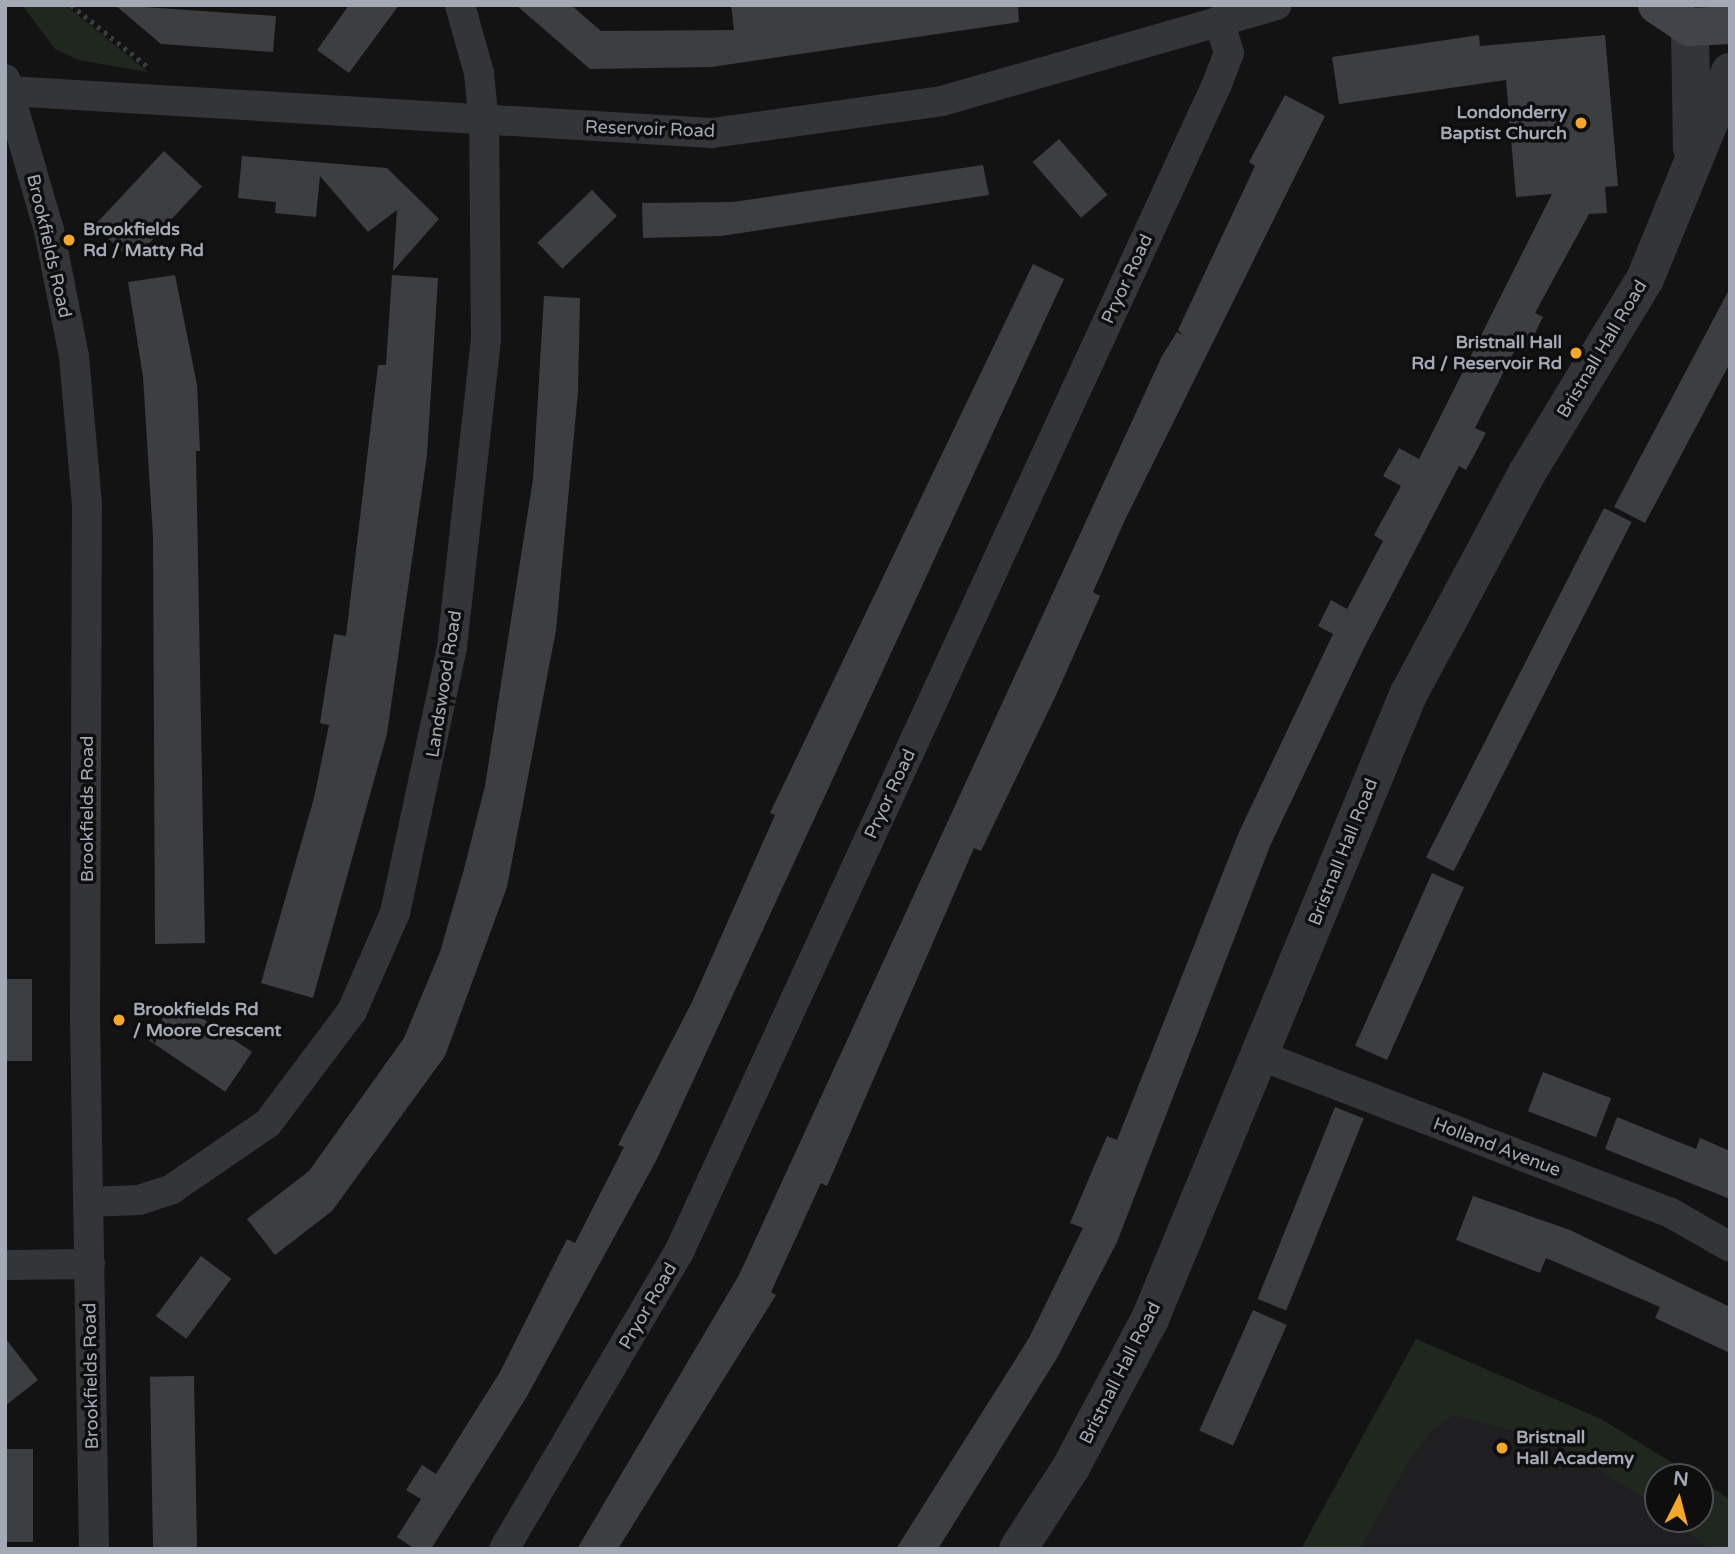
<!DOCTYPE html>
<style>
body{margin:0}
#map{position:relative;width:1735px;height:1554px;overflow:hidden;background:#131314;font-family:"Varela Round",sans-serif}
div>[style]{position:absolute}
[style*='--x']{left:calc(var(--x)*1px);top:calc(var(--y)*1px);width:calc(var(--w)*1px);rotate:calc(var(--a)*1deg)}
.built>*{inset:0;background:#1f1f21}
.green>*{inset:0;background:#1f271f}
.building>*{inset:0;background:#3d3e41;transform-origin:0 0}
.path>*{height:4.5px;margin-top:-2.25px;transform-origin:0;background:repeating-linear-gradient(90deg,#3a3c40 0 3.5px,transparent 0 8.5px)}
.minor>*{height:30px;margin:-15px;padding:0 15px;transform-origin:15px;border-radius:15px;background:#343539}
.tertiary>*{height:38px;margin:-19px;padding:0 19px;transform-origin:19px;border-radius:19px;background:#343539}
.secondary>*{height:38px;margin:-19px;padding:0 19px;transform-origin:19px;border-radius:19px;background:#424449}
.dots>*{width:19px;height:19px;translate:-50% -50%;box-sizing:border-box;border:4px solid #0e0e0f;border-radius:50%}
span{translate:-50% -50%;white-space:nowrap;text-align:center;line-height:1.15;-webkit-text-stroke:7px #0e0e0f;paint-order:stroke}
.poi-label{font-size:18px;color:#a4aab5;font-weight:700}
.right{translate:-100% -50%;text-align:right}
.left{translate:0 -50%;text-align:left}
.street-label{font-size:18px;color:#a4aab5}
.frame{position:absolute;inset:0;border:7px solid #a4aab5;pointer-events:none}
.north{position:absolute;left:1644px;top:1463px;width:70px;height:70px;box-sizing:border-box;background:#0e0e0f;border:2px solid #4a4c51;border-radius:50%;rotate:6deg;font-size:19px;font-weight:700;line-height:28px;text-align:center;color:#a4aab5}
.north::after{content:'';display:block;margin:auto;width:24px;height:32px;background:#f5a72a;clip-path:polygon(50% 0,100% 100%,50% 72%,0 100%)}
</style>
<div id="map">
<div class="built">
<i style="clip-path:polygon(1416px 1339px,1601px 1419px,1695px 1477px,1658px 1477px,1658px 1519px,1700px 1519px,1700px 1480px,1727px 1497px,1730px 1549px,1301px 1549px)"></i>
</div>
<div class="green">
<i style="clip-path:polygon(22px 5px,65px 5px,148px 72px,78px 60px,55px 49px)"></i>
<i style="clip-path:polygon(1416px 1339px,1601px 1419px,1695px 1477px,1658px 1477px,1658px 1507px,1553px 1441px,1453px 1415px,1431px 1431px,1407px 1464px,1360px 1549px,1301px 1549px)"></i>
<i style="clip-path:polygon(1700px 1480px,1730px 1500px,1730px 1549px,1709px 1549px,1674px 1519px,1700px 1519px)"></i>
</div>
<div class="building">
<i style="clip-path:polygon(115px 5px,276px 16px,273px 52px,161px 44px)"></i>
<i style="clip-path:polygon(349px 5px,399px 5px,349px 73px,317px 50px)"></i>
<i style="clip-path:polygon(516px 5px,571px 5px,601px 31px,734px 30px,731px 5px,1018px 5px,1019px 22px,711px 67px,590px 69px)"></i>
<i style="clip-path:polygon(1479px 35px,1480px 46px,1605px 35px,1618px 186px,1605px 187px,1607px 213px,1589px 214px,1535px 313px,1543px 317px,1526px 351px,1517px 346px,1475px 428px,1486px 433px,1466px 470px,1459px 466px,1363px 650px,1270px 846px,1117px 1242px,1057px 1358px,938px 1549px,896px 1549px,1029px 1338px,1083px 1228px,1070px 1223px,1107px 1136px,1117px 1140px,1239px 832px,1333px 634px,1318px 626px,1331px 600px,1347px 609px,1383px 541px,1374px 535px,1401px 486px,1383px 476px,1399px 448px,1419px 459px,1552px 194px,1516px 197px,1506px 80px,1339px 104px,1332px 57px)"></i>
<i style="clip-path:polygon(1285px 95px,1325px 116px,1124px 522px,1093px 592px,1100px 596px,1057px 693px,981px 851px,974px 848px,827px 1186px,821px 1183px,771px 1292px,776px 1295px,618px 1549px,577px 1549px,739px 1275px,1162px 356px,1177px 332px,1183px 335px,1178px 330px,1255px 166px,1249px 162px)"></i>
<i style="left:1059px;top:139px;width:74px;height:35px;rotate:49deg"></i>
<i style="left:164px;top:151px;width:52px;height:102px;rotate:43deg"></i>
<i style="clip-path:polygon(242px 156px,387px 168px,439px 219px,393px 271px,397px 210px,368px 232px,320px 176px,316px 217px,275px 213px,276px 202px,238px 198px)"></i>
<i style="clip-path:polygon(983px 165px,989px 195px,721px 236px,643px 238px,642px 203px,733px 202px)"></i>
<i style="left:592px;top:190px;width:36px;height:76px;rotate:46deg"></i>
<i style="clip-path:polygon(1033px 264px,1064px 279px,656px 1161px,526px 1398px,431px 1549px,415px 1549px,397px 1537px,421px 1499px,406px 1490px,422px 1465px,436px 1474px,500px 1372px,567px 1239px,575px 1243px,624px 1147px,618px 1145px,692px 1002px,775px 815px,770px 813px)"></i>
<i style="clip-path:polygon(175px 275px,197px 385px,200px 451px,196px 451px,205px 943px,155px 944px,153px 537px,143px 377px,128px 282px)"></i>
<i style="clip-path:polygon(392px 275px,438px 278px,427px 455px,387px 734px,313px 998px,261px 983px,314px 798px,329px 725px,320px 723px,334px 634px,346px 636px,378px 365px,386px 365px)"></i>
<i style="clip-path:polygon(1730px 288px,1730px 363px,1645px 523px,1614px 507px)"></i>
<i style="clip-path:polygon(544px 296px,580px 298px,578px 391px,556px 630px,507px 887px,445px 1056px,332px 1211px,275px 1255px,247px 1219px,309px 1171px,404px 1038px,440px 952px,464px 869px,485px 786px,533px 479px)"></i>
<i style="left:1604px;top:508px;width:31px;height:392px;rotate:27deg"></i>
<i style="left:1432px;top:873px;width:35px;height:189px;rotate:24deg"></i>
<i style="left:5px;top:979px;width:27px;height:82px"></i>
<i style="left:175px;top:1000px;width:93px;height:48px;rotate:34deg"></i>
<i style="left:1543px;top:1072px;width:73px;height:42px;rotate:21deg"></i>
<i style="left:1335px;top:1107px;width:31px;height:207px;rotate:22deg"></i>
<i style="clip-path:polygon(1617px 1117px,1696px 1149px,1700px 1138px,1730px 1151px,1730px 1199px,1605px 1149px)"></i>
<i style="clip-path:polygon(1473px 1196px,1570px 1230px,1730px 1307px,1730px 1353px,1655px 1318px,1660px 1307px,1546px 1258px,1540px 1273px,1456px 1240px)"></i>
<i style="left:201px;top:1256px;width:38px;height:75px;rotate:37deg"></i>
<i style="left:1253px;top:1310px;width:37px;height:132px;rotate:24deg"></i>
<i style="clip-path:polygon(5px 1338px,38px 1380px,5px 1406px)"></i>
<i style="left:194px;top:1376px;width:173px;height:44px;rotate:89deg"></i>
<i style="left:5px;top:1449px;width:28px;height:93px"></i>
</div>
<div class="path">
<i style="--x:71;--y:5;--w:97;--a:38.8"></i>
</div>
<div class="minor">
<i style="--x:5;--y:79;--w:157;--a:73.8"></i>
<i style="--x:49;--y:230;--w:128;--a:78.8"></i>
<i style="--x:74;--y:356;--w:149;--a:85"></i>
<i style="--x:87;--y:504;--w:513;--a:90.22"></i>
<i style="--x:85;--y:1017;--w:532;--a:89.03"></i>
<i style="--x:9;--y:91;--w:704;--a:3.42"></i>
<i style="--x:712;--y:133;--w:232;--a:-7.9"></i>
<i style="--x:942;--y:101;--w:348;--a:-16"></i>
<i style="--x:1259;--y:1055;--w:439;--a:21"></i>
<i style="--x:1669;--y:1212;--w:70;--a:29.8"></i>
<i style="--x:88;--y:1202;--w:51;--a:-2.2"></i>
<i style="--x:139;--y:1200;--w:35;--a:-18"></i>
<i style="--x:172;--y:1189;--w:116;--a:-34.5"></i>
<i style="--x:268;--y:1123;--w:140;--a:-53.1"></i>
<i style="--x:352;--y:1011;--w:107;--a:-66.3"></i>
<i style="--x:395;--y:913;--w:272;--a:-77.9"></i>
<i style="--x:452;--y:647;--w:309;--a:-83.7"></i>
<i style="--x:486;--y:340;--w:217;--a:-90.5"></i>
<i style="--x:484;--y:123;--w:50;--a:-95.7"></i>
<i style="--x:479;--y:73;--w:71;--a:-105.6"></i>
<i style="--x:5;--y:1265;--w:85;--a:-0.7"></i>
<i style="--x:504;--y:1549;--w:345;--a:-59.5"></i>
<i style="--x:679;--y:1252;--w:1286;--a:-65.27"></i>
<i style="--x:1217;--y:84;--w:33;--a:-69"></i>
<i style="--x:1229;--y:53;--w:34;--a:-107"></i>
</div>
<div class="tertiary">
<i style="--x:1690;--y:27;--w:121;--a:89.1"></i>
<i style="--x:1018;--y:1549;--w:98;--a:-57.1"></i>
<i style="--x:1071;--y:1467;--w:168;--a:-61.9"></i>
<i style="--x:1150;--y:1319;--w:675;--a:-67.54"></i>
<i style="--x:1408;--y:695;--w:252;--a:-61.8"></i>
<i style="--x:1527;--y:473;--w:227;--a:-58.7"></i>
<i style="--x:1645;--y:279;--w:224;--a:-67.7"></i>
</div>
<div class="secondary">
<i style="--x:1657;--y:5;--w:40;--a:34"></i>
<i style="--x:1690;--y:27;--w:40;--a:-2.9"></i>
</div>
<div class="dots">
<i style="left:1581px;top:123px;background:#f5a72a"></i>
<i style="left:69px;top:240px;background:#f5a72a"></i>
<i style="left:1576px;top:353px;background:#f5a72a"></i>
<i style="left:119px;top:1020px;background:#f5a72a"></i>
<i style="left:1502px;top:1448px;background:#f5a72a"></i>
</div>
<div class="poi-label">
<span class="right" style="left:1567px;top:123px">Londonderry<br>Baptist Church</span>
<span class="left" style="left:83px;top:240px">Brookfields<br>Rd / Matty Rd</span>
<span class="right" style="left:1562px;top:353px">Bristnall Hall<br>Rd / Reservoir Rd</span>
<span class="left" style="left:133px;top:1020px">Brookfields Rd<br>/ Moore Crescent</span>
<span class="left" style="left:1516px;top:1448px">Bristnall<br>Hall Academy</span>
</div>
<div class="street-label">
<span style="left:650px;top:129px;rotate:2deg">Reservoir Road</span>
<span style="left:49px;top:246px;rotate:77deg">Brookfields Road</span>
<span style="left:1127px;top:279px;rotate:-65deg">Pryor Road</span>
<span style="left:1602px;top:349px;rotate:-59deg">Bristnall Hall Road</span>
<span style="left:444px;top:684px;rotate:-81deg">Landswood Road</span>
<span style="left:890px;top:794px;rotate:-65deg">Pryor Road</span>
<span style="left:87px;top:809px;rotate:-90deg">Brookfields Road</span>
<span style="left:1343px;top:852px;rotate:-68deg">Bristnall Hall Road</span>
<span style="left:1497px;top:1147px;rotate:21deg">Holland Avenue</span>
<span style="left:648px;top:1306px;rotate:-60deg">Pryor Road</span>
<span style="left:1120px;top:1373px;rotate:-63deg">Bristnall Hall Road</span>
<span style="left:91px;top:1376px;rotate:-91deg">Brookfields Road</span>
</div>
<div class="frame"></div>
<div class="north">N</div>
</div>
